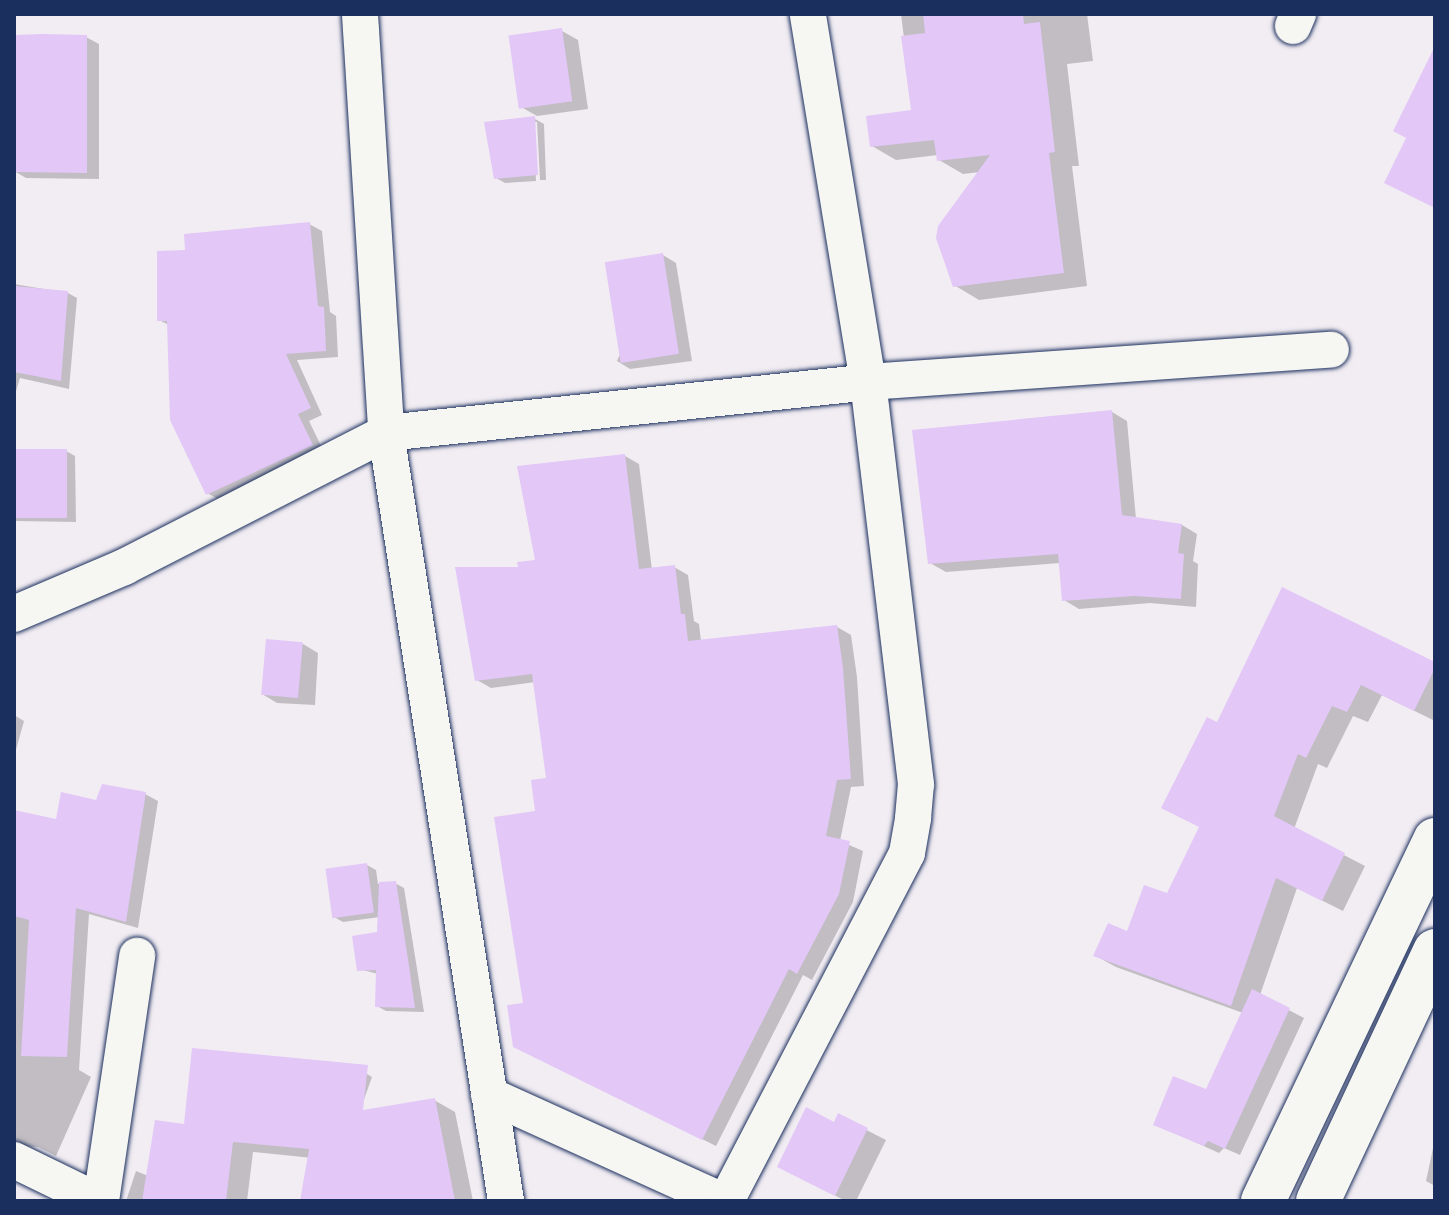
<!DOCTYPE html>
<style>
body{margin:0}
#map{position:relative;width:1449px;height:1215px;overflow:hidden;background:#f2edf3;font-family:"Shantell Sans",sans-serif}
div>[style]{position:absolute}
[style*='--x']{left:calc(var(--x)*1px);top:calc(var(--y)*1px);width:calc(var(--w)*1px);rotate:calc(var(--a)*1deg)}
.shadow>*{inset:0;background:#0003}
.building>*{inset:0;background:#e2c7f7;transform-origin:0 0}
.roads{filter:drop-shadow(0 0 2px #1b2f5e) drop-shadow(0 0 2px #1b2f5e)}
.minor>*{height:36px;margin:-18px;padding:0 18px;transform-origin:18px;border-radius:18px;background:#f6f6f2}
.secondary>*{height:44px;margin:-22px;padding:0 22px;transform-origin:22px;border-radius:22px;background:#f6f6f2}
span{translate:-50% -50%;white-space:nowrap;text-align:center;line-height:1.15;-webkit-text-stroke:6px #f6f6f2;paint-order:stroke}
.frame{position:absolute;inset:0;border:16px solid #1b2f5e;pointer-events:none}
</style>
<div id="map">
<div class="shadow">
<i style="clip-path:polygon(901px 14px,1087px 14px,1093px 61px,1067px 64px,1079px 166px,1072px 166px,1087px 286px,979px 300px,954px 285px,980px 172px,963px 174px,939px 160px,938px 155px,896px 160px,872px 146px,913px 112px)"></i>
<i style="clip-path:polygon(562px 31px,578px 40px,588px 109px,537px 116px,521px 107px)"></i>
<i style="clip-path:polygon(86px 37px,99px 44px,99px 179px,26px 178px,14px 171px,14px 38px)"></i>
<i style="clip-path:polygon(535px 119px,544px 124px,546px 180px,540px 180px,537px 122px,533px 122px,536px 181px,505px 183px,496px 178px)"></i>
<i style="clip-path:polygon(309px 224px,322px 231px,330px 312px,336px 316px,338px 357px,297px 360px,322px 415px,309px 421px,324px 452px,220px 500px,207px 493px,169px 325px,159px 320px,187px 252px)"></i>
<i style="clip-path:polygon(663px 255px,676px 263px,692px 361px,630px 369px,617px 361px)"></i>
<i style="clip-path:polygon(14px 284px,68px 293px,77px 298px,69px 389px,20px 378px,14px 398px)"></i>
<i style="clip-path:polygon(1112px 412px,1127px 421px,1136px 519px,1182px 525px,1197px 534px,1193px 561px,1198px 564px,1196px 607px,1150px 603px,1079px 609px,1064px 600px,1060px 563px,946px 572px,930px 563px)"></i>
<i style="clip-path:polygon(14px 450px,66px 451px,75px 456px,76px 522px,14px 521px)"></i>
<i style="clip-path:polygon(625px 456px,639px 464px,652px 570px,674px 567px,688px 575px,694px 621px,699px 624px,701px 641px,837px 627px,851px 635px,857px 677px,864px 786px,851px 787px,840px 841px,863px 851px,853px 902px,812px 980px,803px 975px,716px 1146px,530px 1054px,525px 1004px,538px 813px,548px 780px,535px 682px,491px 688px,477px 680px,520px 569px,538px 562px)"></i>
<i style="clip-path:polygon(303px 644px,318px 653px,315px 705px,277px 703px,262px 694px)"></i>
<i style="clip-path:polygon(1435px 664px,1435px 721px,1382px 695px,1368px 722px,1353px 716px,1327px 768px,1318px 764px,1294px 829px,1365px 866px,1343px 911px,1297px 888px,1260px 995px,1304px 1018px,1240px 1155px,1224px 1148px,1219px 1153px,1155px 1124px,1207px 1092px,1243px 1013px,1116px 967px,1096px 956px,1128px 934px,1168px 896px,1201px 827px,1218px 724px)"></i>
<i style="clip-path:polygon(14px 715px,24px 721px,14px 757px)"></i>
<i style="clip-path:polygon(145px 794px,158px 801px,138px 928px,89px 914px,79px 1070px,91px 1077px,56px 1156px,38px 1147px,14px 1146px,14px 811px,58px 821px,98px 802px)"></i>
<i style="clip-path:polygon(367px 865px,376px 870px,378px 884px,395px 883px,404px 888px,424px 1012px,386px 1011px,377px 1006px,378px 974px,359px 969px,379px 934px,380px 917px,343px 922px,334px 917px)"></i>
<i style="clip-path:polygon(352px 1065px,372px 1077px,342px 1161px,253px 1152px,247px 1201px,126px 1201px,136px 1171px,148px 1176px,186px 1127px)"></i>
<i style="clip-path:polygon(434px 1100px,455px 1112px,473px 1201px,357px 1201px)"></i>
<i style="clip-path:polygon(839px 1116px,886px 1140px,856px 1201px,846px 1201px,798px 1177px)"></i>
<i style="clip-path:polygon(1435px 1139px,1435px 1186px,1426px 1181px)"></i>
</div>
<div class="building">
<i style="clip-path:polygon(923px 14px,1023px 14px,1024px 24px,1040px 22px,1055px 152px,1049px 153px,1064px 273px,953px 287px,936px 238px,938px 226px,990px 155px,937px 161px,934px 140px,870px 147px,866px 116px,911px 110px,901px 36px,925px 33px)"></i>
<i style="left:562px;top:28px;width:74px;height:54px;rotate:82deg"></i>
<i style="clip-path:polygon(42px 34px,87px 35px,87px 173px,14px 172px,14px 35px)"></i>
<i style="clip-path:polygon(1435px 46px,1435px 208px,1384px 183px,1406px 138px,1393px 131px)"></i>
<i style="clip-path:polygon(535px 116px,538px 175px,494px 179px,484px 122px)"></i>
<i style="clip-path:polygon(310px 222px,318px 306px,324px 307px,326px 351px,286px 354px,311px 408px,298px 414px,313px 445px,206px 495px,170px 420px,167px 321px,157px 321px,157px 251px,185px 250px,184px 234px)"></i>
<i style="left:663px;top:253px;width:102px;height:59px;rotate:81deg"></i>
<i style="clip-path:polygon(14px 286px,68px 291px,61px 381px,14px 372px)"></i>
<i style="clip-path:polygon(1112px 410px,1122px 515px,1182px 524px,1178px 553px,1184px 554px,1181px 599px,1134px 596px,1062px 601px,1058px 554px,928px 564px,912px 430px)"></i>
<i style="left:67px;top:449px;width:69px;height:51px;rotate:90deg"></i>
<i style="clip-path:polygon(625px 454px,639px 569px,675px 565px,681px 614px,685px 614px,688px 641px,837px 625px,843px 668px,851px 779px,837px 780px,826px 836px,850px 841px,839px 894px,797px 974px,789px 969px,702px 1140px,513px 1047px,507px 1005px,523px 1003px,494px 817px,535px 811px,531px 780px,546px 778px,532px 674px,475px 681px,455px 567px,518px 567px,517px 562px,535px 560px,517px 466px)"></i>
<i style="clip-path:polygon(1282px 587px,1435px 662px,1435px 668px,1414px 711px,1361px 685px,1347px 712px,1332px 706px,1306px 758px,1298px 754px,1274px 816px,1345px 853px,1322px 901px,1276px 878px,1231px 1006px,1093px 956px,1108px 923px,1127px 931px,1144px 885px,1167px 893px,1199px 827px,1161px 808px,1207px 717px,1217px 722px)"></i>
<i style="left:266px;top:639px;width:37px;height:56px;rotate:5deg"></i>
<i style="clip-path:polygon(102px 784px,146px 792px,126px 922px,76px 908px,67px 1057px,21px 1056px,29px 920px,14px 916px,14px 810px,56px 819px,61px 792px,96px 800px)"></i>
<i style="left:367px;top:863px;width:50px;height:42px;rotate:82deg"></i>
<i style="clip-path:polygon(396px 881px,409px 966px,415px 1008px,375px 1007px,376px 970px,357px 971px,352px 936px,377px 932px,379px 882px)"></i>
<i style="clip-path:polygon(1252px 989px,1290px 1008px,1225px 1149px,1208px 1141px,1204px 1146px,1153px 1125px,1173px 1076px,1206px 1089px)"></i>
<i style="clip-path:polygon(192px 1048px,368px 1065px,363px 1110px,435px 1098px,455px 1201px,300px 1201px,309px 1149px,233px 1142px,226px 1201px,142px 1201px,155px 1120px,184px 1124px)"></i>
<i style="clip-path:polygon(806px 1107px,834px 1122px,838px 1113px,868px 1128px,835px 1196px,777px 1167px)"></i>
</div>
<div class="roads">
<div class="minor">
<i style="--x:360;--y:14;--w:420;--a:86.4"></i>
<i style="--x:386;--y:433;--w:777;--a:81.12"></i>
<i style="--x:1293;--y:26;--w:13;--a:-67"></i>
<i style="--x:14;--y:614;--w:120;--a:-23.1"></i>
<i style="--x:124;--y:567;--w:294;--a:-27.1"></i>
<i style="--x:386;--y:433;--w:485;--a:-6"></i>
<i style="--x:868;--y:382;--w:464;--a:-4"></i>
<i style="--x:489;--y:1095;--w:257;--a:24.4"></i>
<i style="--x:14;--y:1160;--w:93;--a:26"></i>
<i style="--x:101;--y:1201;--w:248;--a:-81.6"></i>
<i style="--x:726;--y:1201;--w:392;--a:-62.5"></i>
<i style="--x:907;--y:853;--w:36;--a:-80"></i>
<i style="--x:913;--y:818;--w:34;--a:-85"></i>
<i style="--x:916;--y:784;--w:405;--a:-96.8"></i>
<i style="--x:868;--y:382;--w:373;--a:-99.3"></i>
</div>
<div class="secondary">
<i style="--x:1263;--y:1201;--w:400;--a:-64.5"></i>
<i style="--x:1318;--y:1201;--w:276;--a:-64.9"></i>
</div>
</div>
<div class="frame"></div>
</div>
